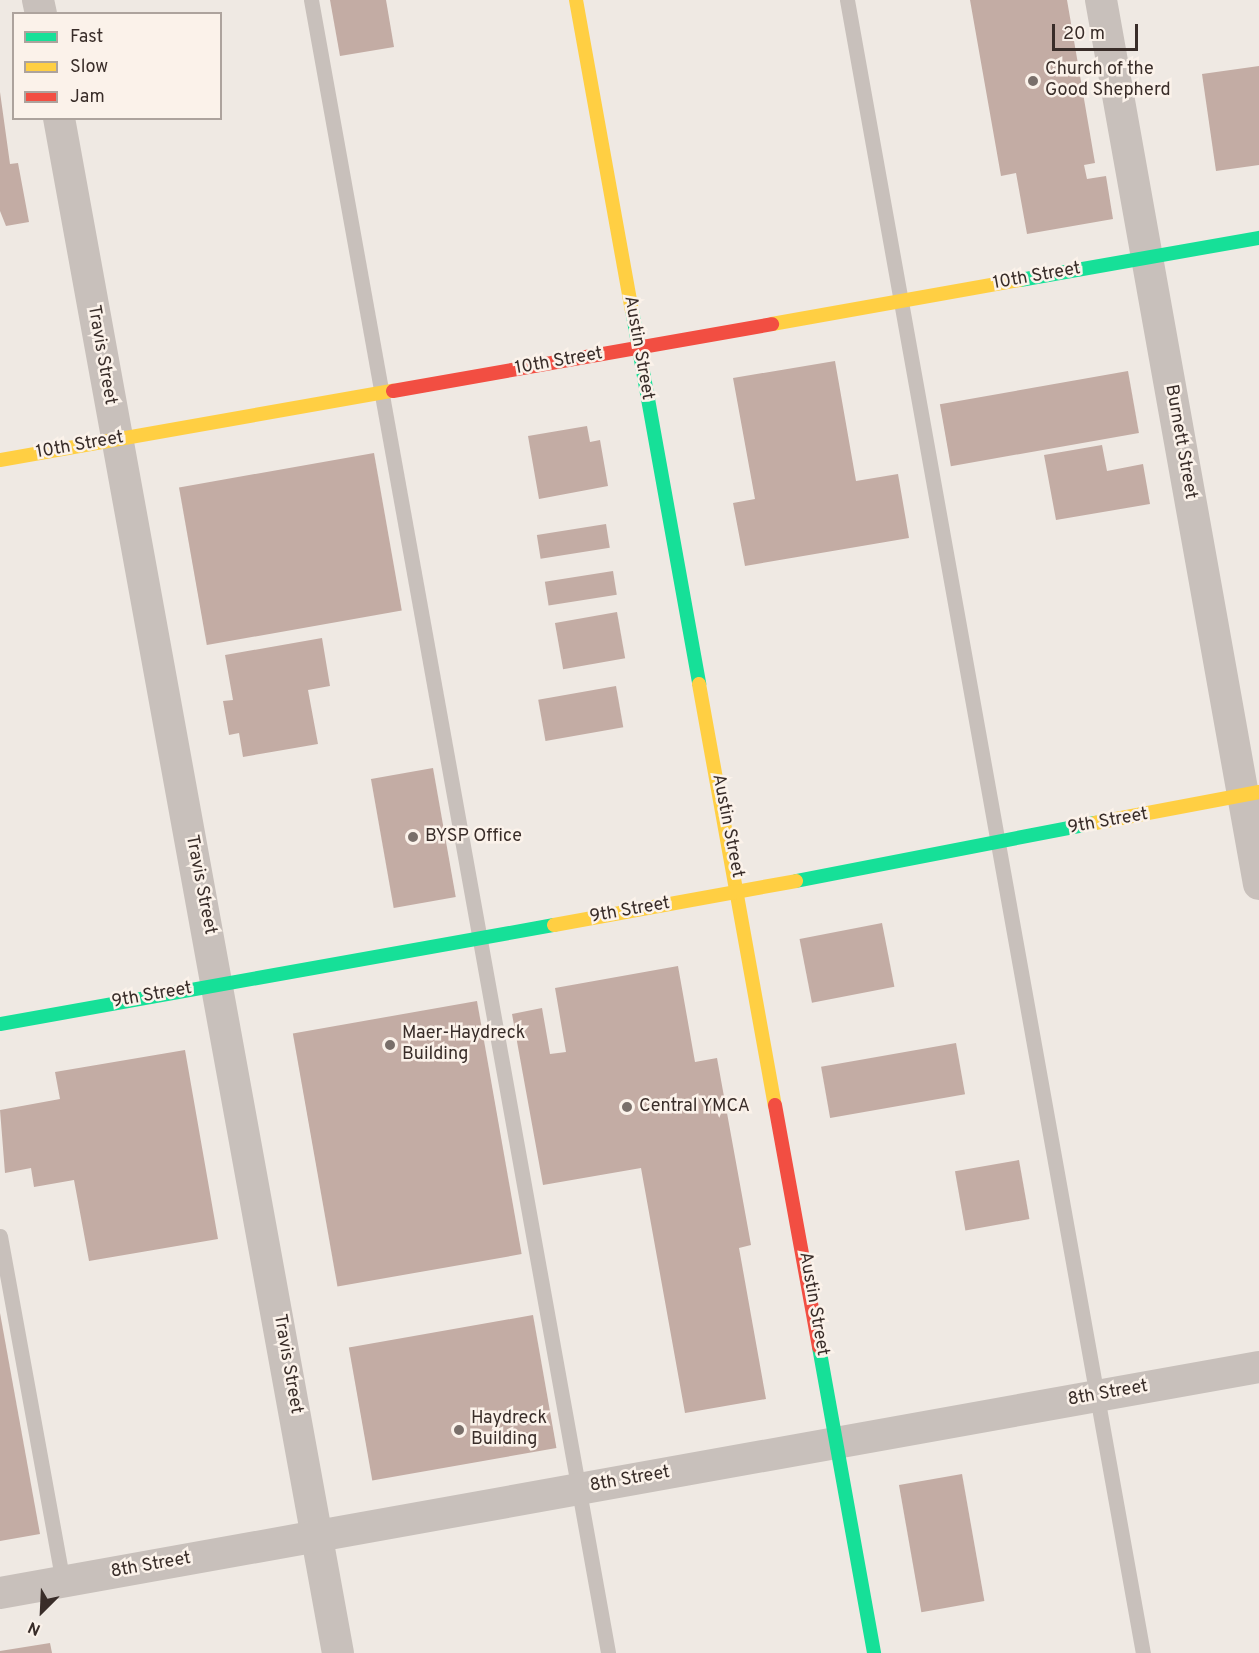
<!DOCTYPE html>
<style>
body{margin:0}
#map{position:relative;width:1259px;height:1653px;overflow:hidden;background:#efe9e3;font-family:Overpass,sans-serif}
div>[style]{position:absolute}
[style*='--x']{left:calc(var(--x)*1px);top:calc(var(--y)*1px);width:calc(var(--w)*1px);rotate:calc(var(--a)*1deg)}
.building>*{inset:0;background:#c3aca4;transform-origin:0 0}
.lane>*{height:15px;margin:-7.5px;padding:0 7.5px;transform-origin:7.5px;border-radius:7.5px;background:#c8c0bb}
.street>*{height:32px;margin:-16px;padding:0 16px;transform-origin:16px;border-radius:16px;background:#c8c0bb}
.fast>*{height:14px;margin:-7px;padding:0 7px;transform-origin:7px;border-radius:7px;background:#16e098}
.slow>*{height:14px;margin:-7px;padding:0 7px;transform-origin:7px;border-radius:7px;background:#ffcf43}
.jam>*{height:14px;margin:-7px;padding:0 7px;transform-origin:7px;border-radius:7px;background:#f24e42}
.dots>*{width:16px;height:16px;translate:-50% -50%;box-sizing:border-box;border:3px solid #fbf2ea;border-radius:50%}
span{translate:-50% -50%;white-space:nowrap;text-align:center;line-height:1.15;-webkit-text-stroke:5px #fbf2ea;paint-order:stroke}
.poi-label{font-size:18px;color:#392d29}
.left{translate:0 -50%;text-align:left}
.street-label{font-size:18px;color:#392d29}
.legend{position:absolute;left:12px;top:12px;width:210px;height:108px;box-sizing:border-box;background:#fbf2ea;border:2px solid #ada39d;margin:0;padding:8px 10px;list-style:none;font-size:18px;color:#392d29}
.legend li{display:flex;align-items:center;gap:12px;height:30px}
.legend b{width:30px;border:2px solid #ada39d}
.north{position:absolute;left:12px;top:1581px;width:60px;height:60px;-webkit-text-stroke:4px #fbf2ea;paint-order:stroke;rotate:204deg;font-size:16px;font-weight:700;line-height:24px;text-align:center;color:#392d29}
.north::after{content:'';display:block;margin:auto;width:21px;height:27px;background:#392d29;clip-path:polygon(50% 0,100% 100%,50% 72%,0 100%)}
.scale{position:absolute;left:1052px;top:24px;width:86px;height:27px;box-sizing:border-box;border:3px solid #392d29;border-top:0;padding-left:8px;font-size:18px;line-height:21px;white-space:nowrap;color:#392d29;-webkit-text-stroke:4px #fbf2ea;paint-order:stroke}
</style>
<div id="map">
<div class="building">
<i style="clip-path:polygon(330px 0,386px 0,394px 47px,340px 56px)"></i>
<i style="clip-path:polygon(970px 0,1067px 0,1095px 163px,1084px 165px,1087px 179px,1106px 176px,1113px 219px,1027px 234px,1016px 173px,1001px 176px)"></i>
<i style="clip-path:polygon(1259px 66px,1259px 165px,1216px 171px,1202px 74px)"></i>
<i style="clip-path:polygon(0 92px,10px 164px,18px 163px,29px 222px,6px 226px,0 211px)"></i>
<i style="clip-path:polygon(835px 361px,856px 481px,898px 474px,909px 538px,745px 566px,733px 503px,755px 499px,733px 378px)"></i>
<i style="left:1128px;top:371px;width:63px;height:191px;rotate:80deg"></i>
<i style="clip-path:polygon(587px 426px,590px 442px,600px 440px,608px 486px,539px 499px,528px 436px)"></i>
<i style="clip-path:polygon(1102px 445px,1107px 471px,1143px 464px,1150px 504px,1056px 520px,1044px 455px)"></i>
<i style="left:374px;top:453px;width:160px;height:198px;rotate:80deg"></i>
<i style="left:606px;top:524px;width:24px;height:70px;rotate:81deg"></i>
<i style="left:613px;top:571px;width:24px;height:69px;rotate:81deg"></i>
<i style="left:617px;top:612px;width:47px;height:63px;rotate:80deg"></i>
<i style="clip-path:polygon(322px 638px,330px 686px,308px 690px,318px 744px,243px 757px,239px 733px,229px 735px,223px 701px,233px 700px,225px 655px)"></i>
<i style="left:616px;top:686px;width:42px;height:79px;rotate:80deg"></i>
<i style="left:433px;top:768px;width:131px;height:63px;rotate:80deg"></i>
<i style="left:882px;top:923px;width:65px;height:84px;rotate:79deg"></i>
<i style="clip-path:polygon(678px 966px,695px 1062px,717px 1058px,751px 1245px,739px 1248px,766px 1399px,685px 1413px,641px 1168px,543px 1185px,512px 1014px,542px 1008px,550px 1054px,566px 1052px,555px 988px)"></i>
<i style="left:477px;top:1001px;width:257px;height:187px;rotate:80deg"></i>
<i style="left:956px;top:1043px;width:52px;height:137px;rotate:80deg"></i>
<i style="clip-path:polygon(185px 1050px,218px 1239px,89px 1261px,74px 1180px,34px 1187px,31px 1168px,5px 1173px,0 1110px,60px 1099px,55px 1072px)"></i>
<i style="left:1019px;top:1160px;width:60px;height:65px;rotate:80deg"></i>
<i style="clip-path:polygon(0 1313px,40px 1534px,0 1541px)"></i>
<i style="left:533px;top:1315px;width:135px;height:187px;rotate:80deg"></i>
<i style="left:962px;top:1474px;width:129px;height:64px;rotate:80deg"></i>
<i style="clip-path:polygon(50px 1643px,52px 1653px,0 1653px,0 1651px)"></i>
</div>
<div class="lane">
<i style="--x:311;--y:0;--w:1679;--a:79.81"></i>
<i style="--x:847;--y:0;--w:1679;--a:79.85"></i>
<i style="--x:0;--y:1236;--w:352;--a:79.7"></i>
</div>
<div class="street">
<i style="--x:38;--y:0;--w:14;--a:78"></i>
<i style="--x:1101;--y:0;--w:898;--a:79.87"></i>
<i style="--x:59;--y:118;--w:1560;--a:79.7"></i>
<i style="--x:0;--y:1593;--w:1279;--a:-10.18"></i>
</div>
<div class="fast">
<i style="--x:1020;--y:280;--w:243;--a:-10"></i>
<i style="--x:632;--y:310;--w:380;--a:79.8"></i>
<i style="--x:796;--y:881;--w:305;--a:-11"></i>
<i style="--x:0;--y:1024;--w:563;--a:-10.13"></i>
<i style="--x:819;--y:1347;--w:311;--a:79.8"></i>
</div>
<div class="slow">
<i style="--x:576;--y:0;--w:315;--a:79.8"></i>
<i style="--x:772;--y:324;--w:252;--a:-10.1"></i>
<i style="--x:0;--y:460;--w:399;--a:-10"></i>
<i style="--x:699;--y:684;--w:428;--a:79.8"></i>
<i style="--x:1095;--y:823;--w:167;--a:-10.7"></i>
<i style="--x:554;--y:925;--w:246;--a:-10.3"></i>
</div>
<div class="jam">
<i style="--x:393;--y:391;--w:385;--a:-10"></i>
<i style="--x:775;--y:1105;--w:246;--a:79.7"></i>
</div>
<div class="dots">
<i style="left:1033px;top:81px;background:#796f6a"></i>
<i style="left:413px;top:837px;background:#796f6a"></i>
<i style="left:390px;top:1045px;background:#796f6a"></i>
<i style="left:627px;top:1107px;background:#796f6a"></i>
<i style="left:459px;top:1430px;background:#796f6a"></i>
</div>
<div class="poi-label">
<span class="left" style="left:1045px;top:81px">Church of the<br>Good Shepherd</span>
<span class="left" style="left:425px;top:837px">BYSP Office</span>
<span class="left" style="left:402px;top:1045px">Maer-Haydreck<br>Building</span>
<span class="left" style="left:639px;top:1107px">Central YMCA</span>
<span class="left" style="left:471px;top:1430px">Haydreck<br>Building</span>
</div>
<div class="street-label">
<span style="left:1037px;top:277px;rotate:-10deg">10th Street</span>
<span style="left:638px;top:348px;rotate:80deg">Austin Street</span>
<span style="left:101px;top:355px;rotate:80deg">Travis Street</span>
<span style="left:559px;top:362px;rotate:-10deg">10th Street</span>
<span style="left:1180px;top:442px;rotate:80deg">Burnett Street</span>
<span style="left:80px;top:446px;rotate:-10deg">10th Street</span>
<span style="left:1108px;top:822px;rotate:-10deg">9th Street</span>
<span style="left:727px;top:826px;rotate:79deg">Austin Street</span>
<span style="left:200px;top:885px;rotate:79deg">Travis Street</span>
<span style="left:630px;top:911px;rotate:-10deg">9th Street</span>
<span style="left:152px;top:996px;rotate:-10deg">9th Street</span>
<span style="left:813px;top:1304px;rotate:80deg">Austin Street</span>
<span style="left:287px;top:1364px;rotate:80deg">Travis Street</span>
<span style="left:1108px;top:1394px;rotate:-10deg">8th Street</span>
<span style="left:630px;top:1480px;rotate:-10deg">8th Street</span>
<span style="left:151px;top:1566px;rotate:-10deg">8th Street</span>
</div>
<ul class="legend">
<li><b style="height:8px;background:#16e098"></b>Fast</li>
<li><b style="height:8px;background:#ffcf43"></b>Slow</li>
<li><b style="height:8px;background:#f24e42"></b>Jam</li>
</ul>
<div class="north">N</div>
<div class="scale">20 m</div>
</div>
